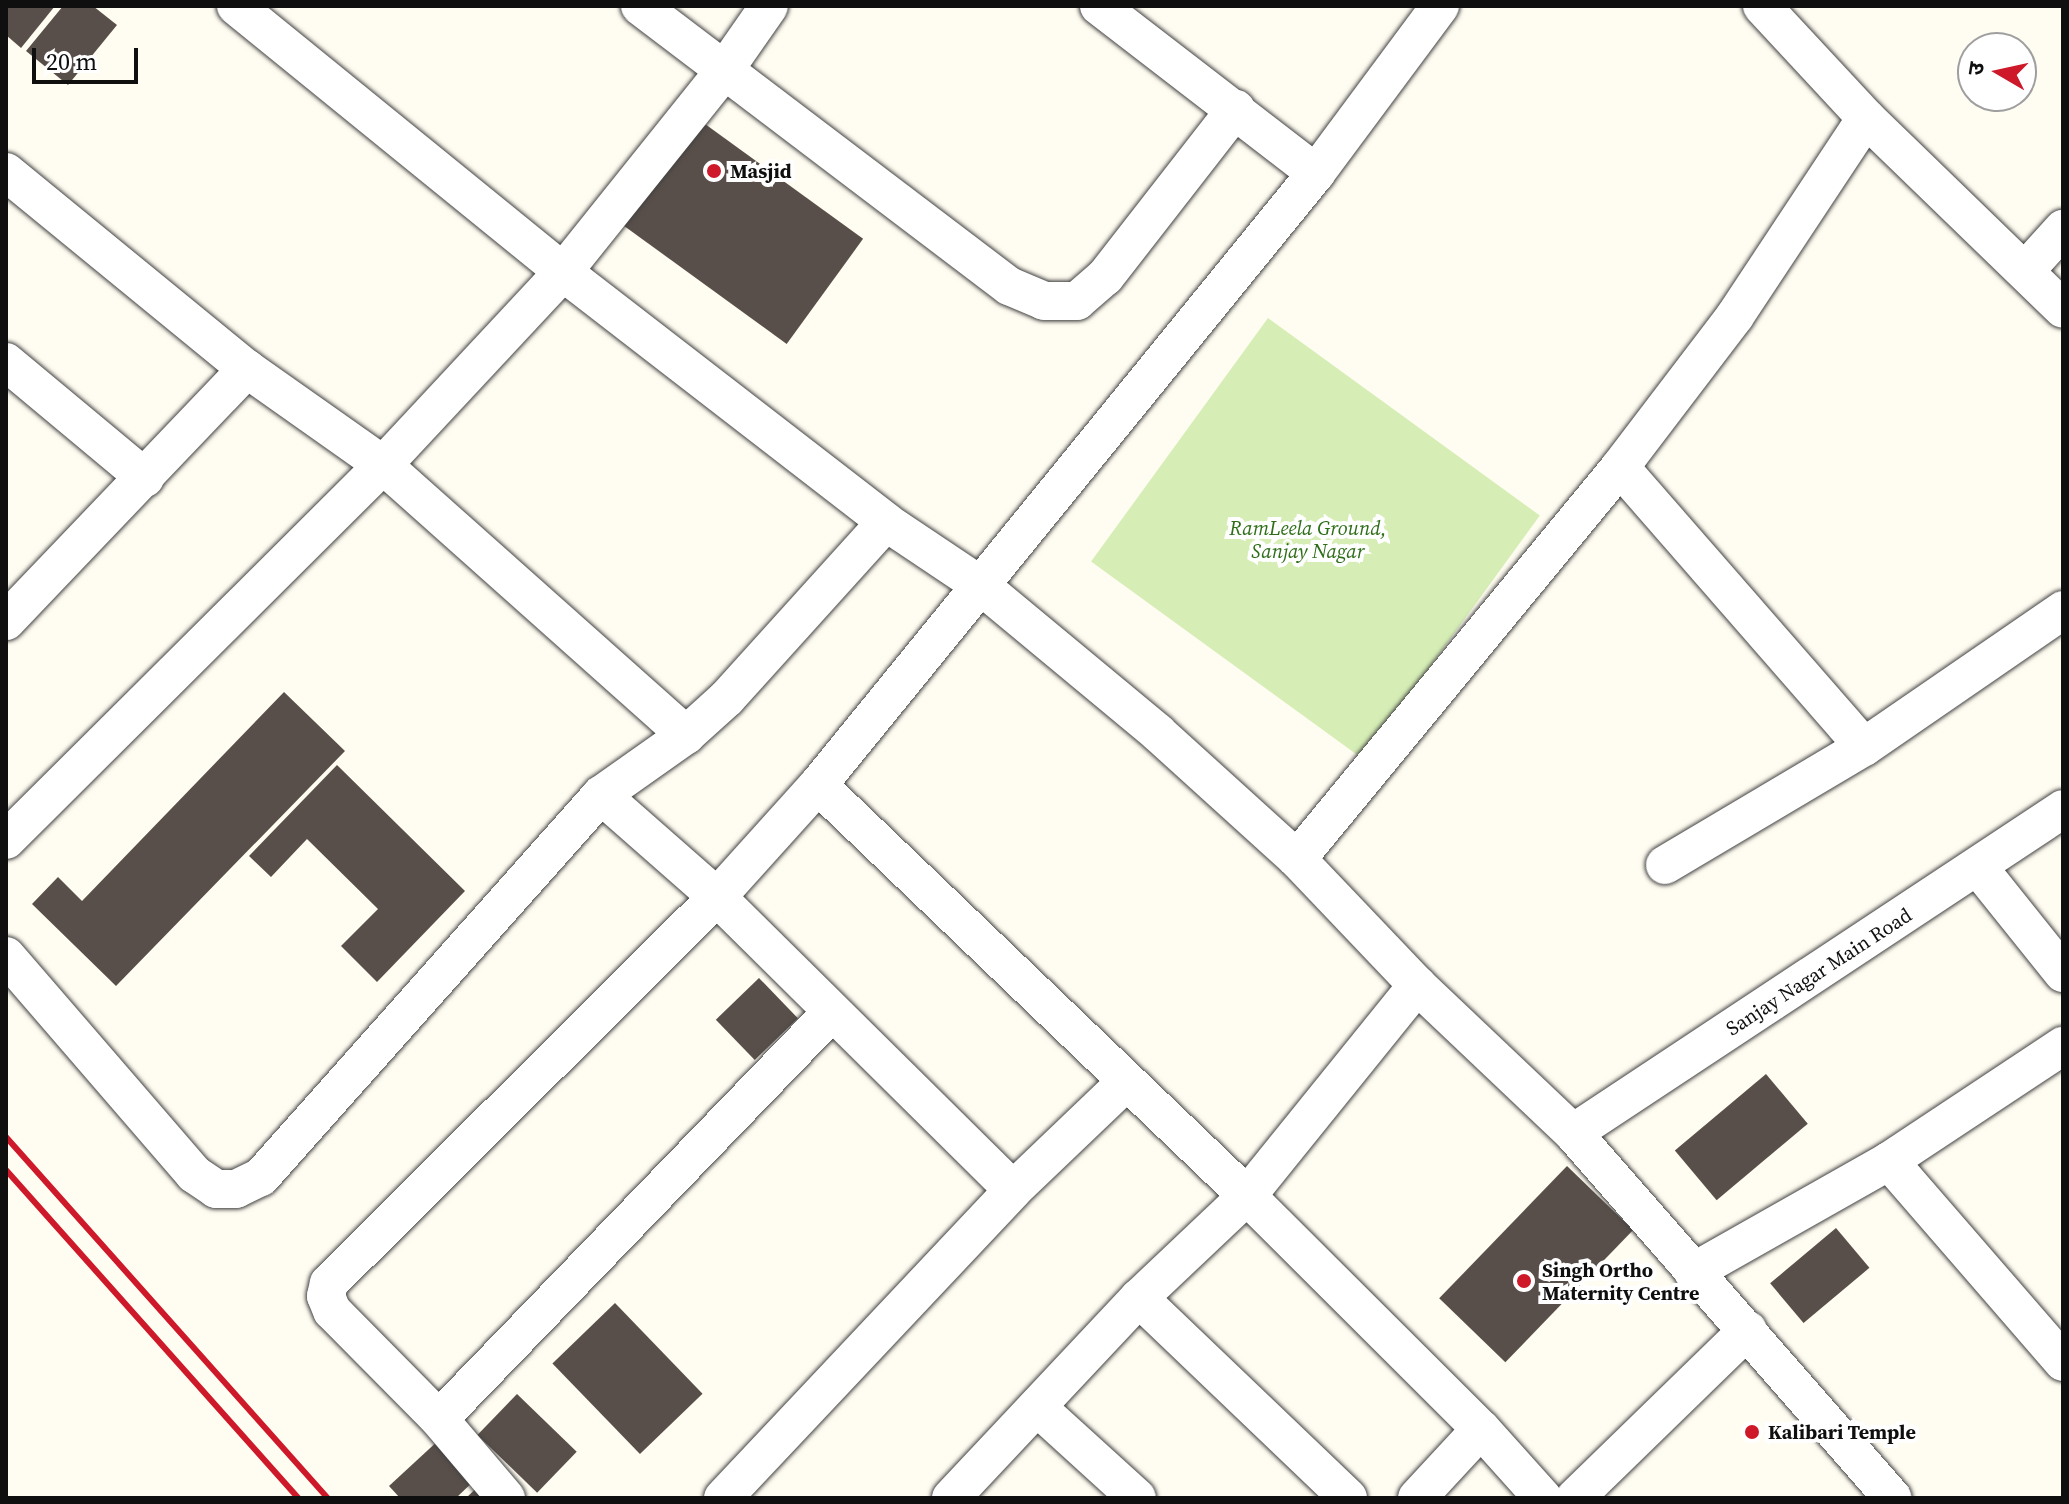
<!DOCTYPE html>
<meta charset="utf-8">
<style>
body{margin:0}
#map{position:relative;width:2069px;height:1504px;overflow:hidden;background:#fffcf1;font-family:"Source Serif 4","Noto Sans Devanagari",serif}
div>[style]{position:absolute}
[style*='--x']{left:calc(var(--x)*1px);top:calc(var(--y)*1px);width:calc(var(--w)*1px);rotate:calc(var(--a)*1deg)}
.green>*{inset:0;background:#d6eeb6;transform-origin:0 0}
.building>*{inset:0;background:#594f4a;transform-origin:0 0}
.roads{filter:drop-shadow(0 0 2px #424242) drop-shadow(0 0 2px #424242)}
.minor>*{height:38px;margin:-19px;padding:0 19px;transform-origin:19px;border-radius:19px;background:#fff}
.rail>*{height:6px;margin:-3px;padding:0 3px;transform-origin:3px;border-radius:3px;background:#cd1929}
.dots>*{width:22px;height:22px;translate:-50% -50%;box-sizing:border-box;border:4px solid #fff;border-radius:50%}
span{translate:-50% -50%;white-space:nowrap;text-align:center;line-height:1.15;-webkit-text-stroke:8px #fff;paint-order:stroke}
.poi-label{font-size:20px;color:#0f0f0f;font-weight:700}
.left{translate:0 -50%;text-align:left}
.park-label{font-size:20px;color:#2e6e18;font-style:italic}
.street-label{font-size:20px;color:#0f0f0f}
.frame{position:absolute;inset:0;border:8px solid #0f0f0f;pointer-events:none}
.north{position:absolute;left:1957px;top:32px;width:80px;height:80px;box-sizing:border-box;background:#fff;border:2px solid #9f9f9f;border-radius:50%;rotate:279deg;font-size:22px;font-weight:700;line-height:32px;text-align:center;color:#0f0f0f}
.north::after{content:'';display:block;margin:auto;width:28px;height:36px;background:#cd1929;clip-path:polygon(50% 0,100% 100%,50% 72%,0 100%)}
.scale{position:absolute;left:32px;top:48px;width:106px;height:36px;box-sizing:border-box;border:4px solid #0f0f0f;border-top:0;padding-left:10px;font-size:24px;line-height:28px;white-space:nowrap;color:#0f0f0f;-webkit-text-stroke:6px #fff;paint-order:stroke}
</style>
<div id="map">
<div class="green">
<i style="left:1268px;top:318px;width:336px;height:301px;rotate:36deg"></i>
</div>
<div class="building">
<i style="clip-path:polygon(6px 6px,55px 6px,21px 48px,6px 35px)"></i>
<i style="clip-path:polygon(63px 6px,93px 6px,117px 25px,68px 85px,26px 51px)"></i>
<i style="left:694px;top:116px;width:209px;height:130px;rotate:36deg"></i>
<i style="clip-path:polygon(284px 692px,345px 751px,116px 986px,32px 904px,58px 877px,82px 901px)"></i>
<i style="clip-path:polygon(337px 765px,465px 891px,377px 982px,341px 946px,378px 909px,307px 839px,271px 877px,249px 856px)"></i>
<i style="left:759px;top:978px;width:56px;height:60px;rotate:46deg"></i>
<i style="left:1766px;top:1074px;width:65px;height:119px;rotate:50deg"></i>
<i style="left:1567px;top:1166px;width:92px;height:184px;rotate:44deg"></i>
<i style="left:1836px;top:1228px;width:52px;height:86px;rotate:50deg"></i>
<i style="left:615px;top:1303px;width:126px;height:87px;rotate:46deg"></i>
<i style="left:517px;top:1394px;width:83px;height:57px;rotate:44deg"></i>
<i style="clip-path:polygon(441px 1438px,477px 1478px,456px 1498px,400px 1498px,389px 1486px)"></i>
<i style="clip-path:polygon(485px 1480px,501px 1498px,466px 1498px)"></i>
</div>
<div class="roads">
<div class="minor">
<i style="--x:236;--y:6;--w:422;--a:39.1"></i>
<i style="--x:563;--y:272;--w:408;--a:37.7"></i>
<i style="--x:886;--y:522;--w:113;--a:33.8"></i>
<i style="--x:980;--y:585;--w:231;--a:39.7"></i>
<i style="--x:1158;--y:733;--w:188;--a:42.2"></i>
<i style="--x:1297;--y:859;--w:174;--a:46.4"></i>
<i style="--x:1417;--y:985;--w:215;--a:43.5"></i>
<i style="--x:1573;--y:1133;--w:485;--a:48.8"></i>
<i style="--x:640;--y:6;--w:463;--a:37.2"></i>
<i style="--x:1009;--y:286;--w:38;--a:23"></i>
<i style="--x:1044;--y:301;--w:33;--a:0"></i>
<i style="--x:1077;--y:301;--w:37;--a:-41"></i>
<i style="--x:1105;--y:277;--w:213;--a:-52.1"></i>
<i style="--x:1099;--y:6;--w:274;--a:37.6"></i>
<i style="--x:1762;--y:6;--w:153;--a:47.1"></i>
<i style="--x:1866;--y:118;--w:274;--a:44.1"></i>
<i style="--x:6;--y:172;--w:311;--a:39.3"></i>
<i style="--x:247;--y:369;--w:166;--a:35.2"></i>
<i style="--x:383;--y:465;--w:406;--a:41.7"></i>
<i style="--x:2025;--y:271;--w:57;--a:-47.9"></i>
<i style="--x:6;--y:362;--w:181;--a:39.8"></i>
<i style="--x:1620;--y:467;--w:371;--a:48.9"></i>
<i style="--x:6;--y:621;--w:349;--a:-46.3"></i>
<i style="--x:818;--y:785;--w:594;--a:43.77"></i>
<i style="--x:1247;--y:1196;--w:330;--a:44.9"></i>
<i style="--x:1481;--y:1429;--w:93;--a:48.1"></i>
<i style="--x:601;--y:795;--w:154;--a:41.3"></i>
<i style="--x:717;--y:897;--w:416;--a:44.7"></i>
<i style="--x:6;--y:840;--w:532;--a:-44.85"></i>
<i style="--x:383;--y:465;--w:264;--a:-47"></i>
<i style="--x:563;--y:272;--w:256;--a:-51.3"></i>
<i style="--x:723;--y:72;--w:80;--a:-55.1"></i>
<i style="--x:1297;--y:859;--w:508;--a:-50.51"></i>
<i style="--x:1620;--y:467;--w:190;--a:-52.7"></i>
<i style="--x:1735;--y:316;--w:237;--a:-56.5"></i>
<i style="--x:1665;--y:865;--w:231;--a:-30.7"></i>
<i style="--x:1864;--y:747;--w:242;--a:-34.5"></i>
<i style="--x:1978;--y:867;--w:136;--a:51.3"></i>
<i style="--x:6;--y:956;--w:288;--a:49.2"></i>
<i style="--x:194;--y:1174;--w:27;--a:34"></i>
<i style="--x:216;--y:1189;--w:20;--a:0"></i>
<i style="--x:236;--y:1189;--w:28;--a:-26"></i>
<i style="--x:261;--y:1177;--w:511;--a:-48.33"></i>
<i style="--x:601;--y:795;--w:104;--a:-35.2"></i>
<i style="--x:686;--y:735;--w:55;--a:-42.1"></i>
<i style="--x:727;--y:698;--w:237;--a:-47.9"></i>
<i style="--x:1573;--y:1133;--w:587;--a:-33.47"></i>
<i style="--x:1889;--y:1161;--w:266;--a:49.1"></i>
<i style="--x:1693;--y:1272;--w:225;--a:-29.5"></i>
<i style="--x:1889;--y:1161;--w:209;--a:-33.5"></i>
<i style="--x:1139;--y:1298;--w:289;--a:43.7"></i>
<i style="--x:1037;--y:1407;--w:135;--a:42.3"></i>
<i style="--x:439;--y:1419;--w:564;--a:-46.01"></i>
<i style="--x:506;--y:1498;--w:104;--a:-130.3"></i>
<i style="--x:439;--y:1419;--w:152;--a:-134.7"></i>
<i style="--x:332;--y:1311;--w:16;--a:-112"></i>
<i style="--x:326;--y:1296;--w:13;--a:-77"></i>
<i style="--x:329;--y:1283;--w:547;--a:-44.85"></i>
<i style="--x:717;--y:897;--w:151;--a:-48"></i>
<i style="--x:818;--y:785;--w:789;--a:-50.86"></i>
<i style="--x:1316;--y:173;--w:208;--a:-53.4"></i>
<i style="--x:723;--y:1498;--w:423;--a:-46.7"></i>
<i style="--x:1013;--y:1190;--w:155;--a:-43.7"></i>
<i style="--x:951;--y:1498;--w:274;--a:-46.8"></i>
<i style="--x:1139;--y:1298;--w:149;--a:-43.4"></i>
<i style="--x:1247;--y:1196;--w:271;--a:-51.1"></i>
<i style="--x:1417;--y:1498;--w:94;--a:-47.2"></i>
<i style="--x:1575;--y:1498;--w:241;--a:-44.2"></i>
</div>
</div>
<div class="rail">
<i style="--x:6;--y:1137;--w:484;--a:48.3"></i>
<i style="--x:6;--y:1170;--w:439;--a:48.3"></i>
</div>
<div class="dots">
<i style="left:714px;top:171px;background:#cd1929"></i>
<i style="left:1524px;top:1281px;background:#cd1929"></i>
<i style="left:1752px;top:1432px;background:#cd1929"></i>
</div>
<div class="poi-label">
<span class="left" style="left:730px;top:171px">Masjid</span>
<span class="left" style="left:1542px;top:1282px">Singh Ortho<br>Maternity Centre</span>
<span class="left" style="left:1768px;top:1432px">Kalibari Temple</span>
</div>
<div class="park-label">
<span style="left:1308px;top:540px">RamLeela Ground,<br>Sanjay Nagar</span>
</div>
<div class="street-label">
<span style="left:1819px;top:972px;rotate:-33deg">Sanjay Nagar Main Road</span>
</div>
<div class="frame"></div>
<div class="north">उ</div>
<div class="scale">20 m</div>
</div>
